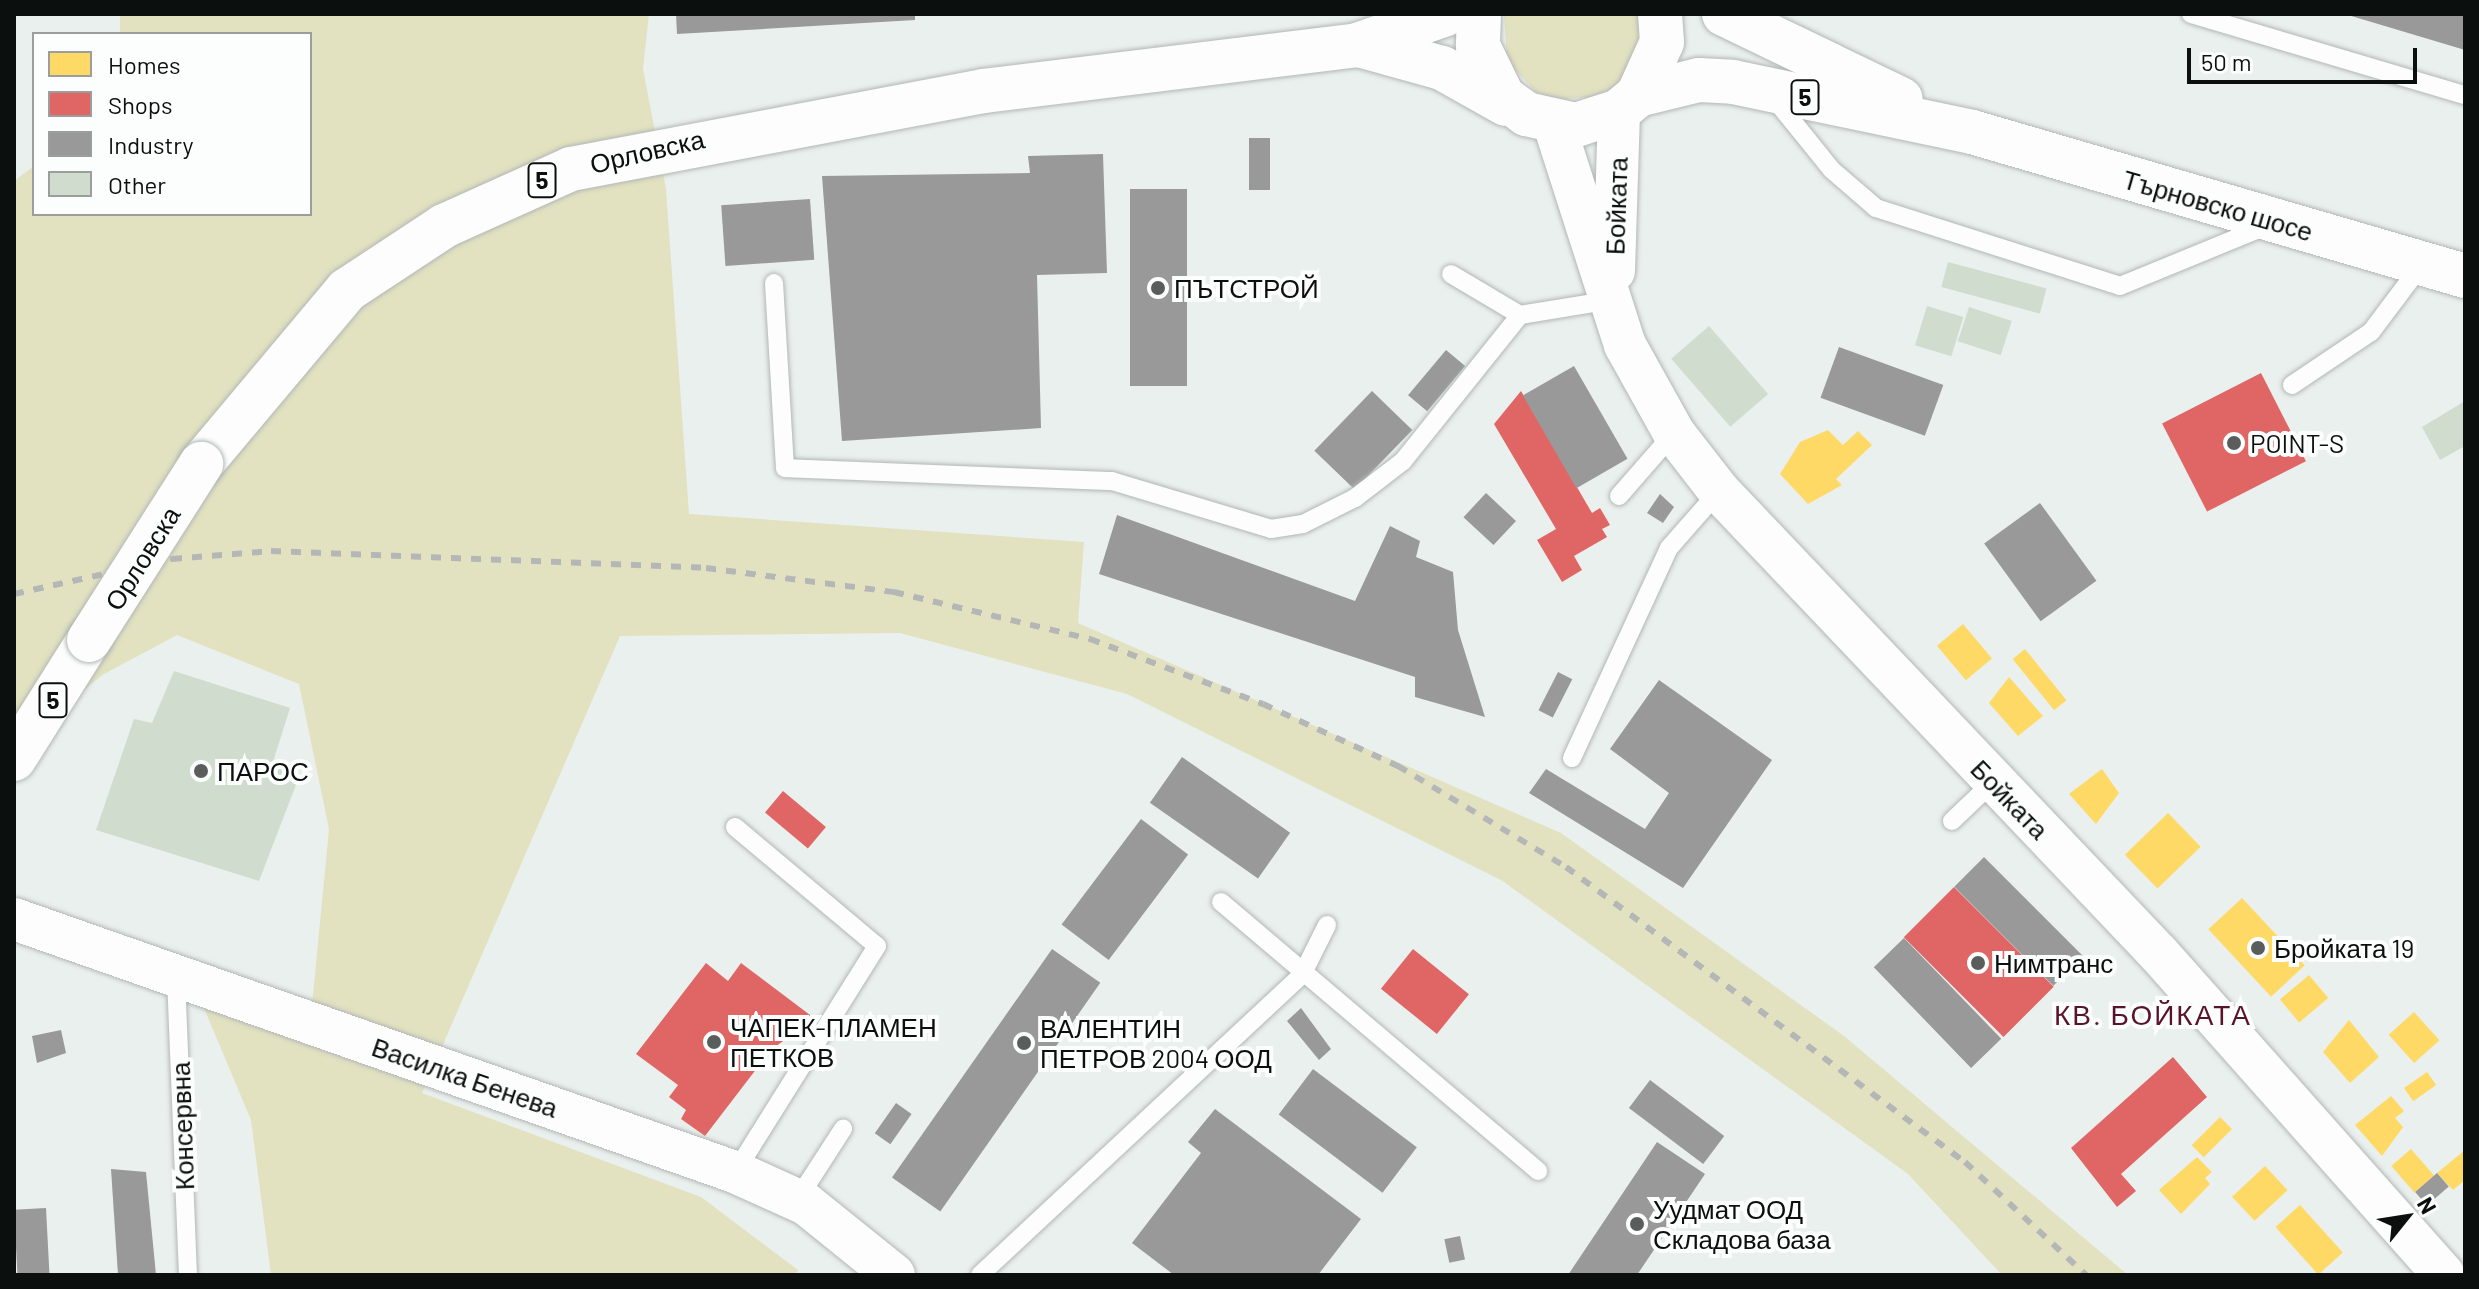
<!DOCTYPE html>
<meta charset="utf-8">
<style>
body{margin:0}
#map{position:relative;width:2479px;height:1289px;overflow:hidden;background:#eaf0ee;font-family:Barlow,sans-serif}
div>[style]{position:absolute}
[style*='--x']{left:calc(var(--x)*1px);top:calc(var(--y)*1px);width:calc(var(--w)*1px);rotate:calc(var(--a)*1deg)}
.green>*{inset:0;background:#e2e2c1}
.homes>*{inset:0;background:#ffd966;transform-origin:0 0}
.shops>*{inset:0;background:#e06666;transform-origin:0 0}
.industry>*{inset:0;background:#999;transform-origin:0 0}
.building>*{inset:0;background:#d0dcce;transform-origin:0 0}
.roads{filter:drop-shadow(0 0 2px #b2b7b5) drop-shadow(0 0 2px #b2b7b5)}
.service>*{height:18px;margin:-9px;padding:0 9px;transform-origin:9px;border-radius:9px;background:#fcfdfc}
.tertiary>*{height:42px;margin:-21px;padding:0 21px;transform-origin:21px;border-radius:21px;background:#fcfdfc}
.primary>*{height:44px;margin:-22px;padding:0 22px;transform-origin:22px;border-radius:22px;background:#fcfdfc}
.rail>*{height:6px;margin-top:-3px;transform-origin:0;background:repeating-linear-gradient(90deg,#b5b7b7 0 10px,transparent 0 20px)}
.bridges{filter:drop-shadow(0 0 2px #b2b7b5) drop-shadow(0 0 2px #b2b7b5)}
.primary-bridge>*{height:44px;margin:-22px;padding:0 22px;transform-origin:22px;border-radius:22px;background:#fcfdfc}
.dots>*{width:22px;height:22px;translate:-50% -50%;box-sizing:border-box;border:4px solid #fcfefd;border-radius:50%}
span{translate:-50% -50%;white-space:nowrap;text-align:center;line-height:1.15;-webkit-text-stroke:8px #fcfefd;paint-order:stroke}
.shield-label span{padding:2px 6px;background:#fcfefd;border:2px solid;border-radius:6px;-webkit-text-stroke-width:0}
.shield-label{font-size:24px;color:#0b0f0d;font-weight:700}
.street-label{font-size:26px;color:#0b0f0d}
.poi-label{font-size:26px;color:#0b0f0d}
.left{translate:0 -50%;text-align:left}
.neighbourhood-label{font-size:28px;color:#58142a;letter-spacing:2px}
.frame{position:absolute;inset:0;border:16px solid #0b0f0d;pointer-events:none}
.legend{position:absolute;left:32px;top:32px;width:280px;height:184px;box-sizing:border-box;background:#fcfefd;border:2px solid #9c9e9d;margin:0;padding:10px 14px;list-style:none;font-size:24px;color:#0b0f0d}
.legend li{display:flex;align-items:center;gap:16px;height:40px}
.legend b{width:40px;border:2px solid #9c9e9d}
.north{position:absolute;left:2367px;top:1177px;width:80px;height:80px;-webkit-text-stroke:6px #fcfefd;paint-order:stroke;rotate:60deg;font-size:22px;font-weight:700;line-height:32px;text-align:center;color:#0b0f0d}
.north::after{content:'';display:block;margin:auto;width:28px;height:36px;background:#0b0f0d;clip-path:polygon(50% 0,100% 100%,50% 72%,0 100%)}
.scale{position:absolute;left:2187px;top:48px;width:230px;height:36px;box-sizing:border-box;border:4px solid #0b0f0d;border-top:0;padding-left:10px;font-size:24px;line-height:28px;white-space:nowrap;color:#0b0f0d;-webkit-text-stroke:6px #fcfefd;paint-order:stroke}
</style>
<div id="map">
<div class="green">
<i style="clip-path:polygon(120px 14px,649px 14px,643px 69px,666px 189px,689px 514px,1084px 542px,1078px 623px,1561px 833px,1844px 1036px,2128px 1275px,2002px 1275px,1908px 1174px,1501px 880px,1127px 694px,900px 633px,620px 636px,422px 1093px,701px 1197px,798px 1270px,795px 1275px,271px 1275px,251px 1120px,201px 1001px,312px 1005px,329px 829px,299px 684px,177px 635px,104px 674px,14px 745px,14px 181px,34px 166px,34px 214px,310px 214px,310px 34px,120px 34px)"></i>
<i style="clip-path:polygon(1504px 14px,1638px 14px,1639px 49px,1617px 85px,1599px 96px,1556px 100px,1536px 92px,1507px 61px)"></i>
</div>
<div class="homes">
<i style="clip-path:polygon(1828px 430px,1843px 445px,1858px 431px,1872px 445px,1836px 479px,1842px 485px,1808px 504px,1780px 474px,1800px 442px)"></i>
<i style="left:1963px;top:624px;width:45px;height:34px;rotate:50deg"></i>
<i style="left:2025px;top:649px;width:66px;height:16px;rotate:51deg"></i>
<i style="clip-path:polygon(2009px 677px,2043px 716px,2018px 736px,1989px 703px)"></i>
<i style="clip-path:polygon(2102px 769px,2119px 793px,2096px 824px,2069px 794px)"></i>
<i style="left:2168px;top:813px;width:47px;height:60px;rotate:46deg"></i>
<i style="left:2242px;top:898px;width:92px;height:46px;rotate:47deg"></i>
<i style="left:2309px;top:975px;width:30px;height:38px;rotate:50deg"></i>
<i style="left:2414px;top:1012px;width:38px;height:34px;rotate:48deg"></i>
<i style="clip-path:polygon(2349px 1020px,2379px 1057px,2350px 1083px,2323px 1052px)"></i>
<i style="left:2427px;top:1072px;width:16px;height:28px;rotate:55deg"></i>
<i style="clip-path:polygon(2391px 1096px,2404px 1111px,2395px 1118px,2403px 1127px,2382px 1156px,2355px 1125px)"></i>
<i style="left:2220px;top:1117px;width:17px;height:40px;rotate:45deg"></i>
<i style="left:2411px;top:1149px;width:35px;height:26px;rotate:49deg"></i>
<i style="clip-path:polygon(2465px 1150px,2465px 1180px,2453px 1190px,2437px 1173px)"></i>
<i style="clip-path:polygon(2197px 1157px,2212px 1172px,2205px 1178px,2210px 1184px,2181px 1214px,2159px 1190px)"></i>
<i style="left:2265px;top:1166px;width:33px;height:45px;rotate:47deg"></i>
<i style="left:2300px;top:1205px;width:64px;height:33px;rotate:48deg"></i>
</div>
<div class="shops">
<i style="left:2261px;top:373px;width:99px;height:111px;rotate:63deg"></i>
<i style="clip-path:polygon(1521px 391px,1592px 513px,1600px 508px,1610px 525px,1602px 529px,1607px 537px,1574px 556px,1582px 570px,1562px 582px,1537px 540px,1556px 529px,1494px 424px)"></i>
<i style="left:783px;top:791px;width:56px;height:28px;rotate:40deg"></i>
<i style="left:1954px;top:887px;width:141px;height:71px;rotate:45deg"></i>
<i style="left:1413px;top:949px;width:72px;height:51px;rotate:39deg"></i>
<i style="clip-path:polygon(706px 963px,728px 981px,741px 963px,814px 1018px,771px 1050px,705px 1136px,681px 1119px,686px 1110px,669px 1097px,678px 1085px,636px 1054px)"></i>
<i style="clip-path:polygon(2173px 1057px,2207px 1097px,2121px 1174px,2136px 1191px,2117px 1207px,2071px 1148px)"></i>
</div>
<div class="industry">
<i style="clip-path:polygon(676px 14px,915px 14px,915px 20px,677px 34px)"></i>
<i style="clip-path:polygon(2348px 14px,2465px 14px,2465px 50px,2348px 15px)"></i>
<i style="left:1249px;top:138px;width:21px;height:52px"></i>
<i style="clip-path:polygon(1103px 154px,1107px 273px,1037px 275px,1041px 428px,842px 441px,822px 176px,1030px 173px,1028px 156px)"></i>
<i style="left:1130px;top:189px;width:57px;height:197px"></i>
<i style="left:810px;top:199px;width:61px;height:89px;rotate:86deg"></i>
<i style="left:1839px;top:347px;width:111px;height:54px;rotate:20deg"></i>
<i style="left:1446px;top:350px;width:25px;height:59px;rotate:40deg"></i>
<i style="left:1574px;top:366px;width:107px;height:59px;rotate:60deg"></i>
<i style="left:1372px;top:391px;width:56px;height:83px;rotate:44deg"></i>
<i style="left:1486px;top:493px;width:41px;height:33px;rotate:43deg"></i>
<i style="clip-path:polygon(1660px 494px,1674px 507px,1663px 523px,1647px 513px)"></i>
<i style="left:2040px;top:503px;width:96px;height:69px;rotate:54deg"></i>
<i style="clip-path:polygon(1117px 515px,1355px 601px,1390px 526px,1420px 541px,1416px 557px,1453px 572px,1458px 630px,1485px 717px,1415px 697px,1415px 677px,1099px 574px)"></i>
<i style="left:1558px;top:672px;width:16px;height:43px;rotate:27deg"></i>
<i style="clip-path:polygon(1659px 680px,1772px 760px,1683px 888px,1529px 793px,1546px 769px,1645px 829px,1669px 793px,1610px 749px)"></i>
<i style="left:1182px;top:757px;width:132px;height:56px;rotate:35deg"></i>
<i style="left:1141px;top:819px;width:59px;height:132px;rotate:37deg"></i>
<i style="left:1984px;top:857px;width:140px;height:42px;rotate:45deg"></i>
<i style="left:1904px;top:938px;width:140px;height:42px;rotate:46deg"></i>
<i style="left:1052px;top:949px;width:59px;height:279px;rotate:35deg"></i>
<i style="clip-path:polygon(1301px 1008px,1331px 1049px,1319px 1060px,1287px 1021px)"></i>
<i style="clip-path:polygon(61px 1030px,66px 1053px,37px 1063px,32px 1036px)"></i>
<i style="left:1313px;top:1069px;width:130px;height:57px;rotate:37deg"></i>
<i style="left:1650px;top:1080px;width:93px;height:35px;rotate:37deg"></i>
<i style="left:896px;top:1103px;width:19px;height:37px;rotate:35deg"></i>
<i style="clip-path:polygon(1215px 1109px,1361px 1219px,1318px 1275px,1174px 1275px,1132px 1243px,1201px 1153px,1188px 1142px)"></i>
<i style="clip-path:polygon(1657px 1142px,1705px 1174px,1637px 1275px,1568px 1275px)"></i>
<i style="clip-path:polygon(111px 1169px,146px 1172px,156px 1275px,118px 1275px)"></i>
<i style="left:2437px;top:1173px;width:18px;height:29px;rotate:49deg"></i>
<i style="left:46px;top:1208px;width:67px;height:32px;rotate:87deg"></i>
<i style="left:1460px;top:1236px;width:24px;height:16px;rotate:78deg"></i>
</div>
<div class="building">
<i style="left:1948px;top:262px;width:102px;height:26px;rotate:15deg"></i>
<i style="left:1927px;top:306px;width:38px;height:41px;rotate:17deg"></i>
<i style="left:1969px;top:307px;width:45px;height:36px;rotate:18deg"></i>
<i style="left:1709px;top:326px;width:90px;height:50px;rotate:49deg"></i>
<i style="clip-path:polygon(2465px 401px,2465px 446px,2440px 460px,2422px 427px)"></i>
<i style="clip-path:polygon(174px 671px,290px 708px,272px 765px,299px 777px,259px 881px,96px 830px,134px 719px,152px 723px)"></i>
</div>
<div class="roads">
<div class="service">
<i style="--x:2191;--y:14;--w:286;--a:16.5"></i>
<i style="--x:1773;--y:97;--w:94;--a:51.1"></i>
<i style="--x:1832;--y:170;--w:58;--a:40.8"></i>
<i style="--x:1876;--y:208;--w:256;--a:17.7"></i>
<i style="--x:2120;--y:286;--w:158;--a:-22.3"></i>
<i style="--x:1451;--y:274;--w:80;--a:30.7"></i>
<i style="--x:774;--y:283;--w:185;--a:86.6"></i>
<i style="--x:785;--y:468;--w:327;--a:2.3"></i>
<i style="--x:1112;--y:481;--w:166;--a:16.8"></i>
<i style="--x:1271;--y:529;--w:32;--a:-9"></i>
<i style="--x:1303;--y:524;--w:58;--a:-26.6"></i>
<i style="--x:1355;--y:498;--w:61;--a:-37.6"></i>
<i style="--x:1403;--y:461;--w:187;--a:-51.3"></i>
<i style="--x:1520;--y:315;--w:94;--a:-9.2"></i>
<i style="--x:2292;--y:385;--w:95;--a:-33.9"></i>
<i style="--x:2371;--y:332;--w:85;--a:-53.1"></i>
<i style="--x:1619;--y:496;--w:84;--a:-48.9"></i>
<i style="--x:1572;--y:758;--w:231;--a:-65.2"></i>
<i style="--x:1669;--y:548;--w:76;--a:-48.7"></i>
<i style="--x:1952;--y:821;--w:57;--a:-43.6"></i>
<i style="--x:735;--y:827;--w:185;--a:40"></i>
<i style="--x:877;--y:946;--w:267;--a:122.1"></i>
<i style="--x:1221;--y:902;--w:416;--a:40.3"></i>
<i style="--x:176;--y:977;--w:298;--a:87.7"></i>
<i style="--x:797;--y:1200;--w:85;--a:-57.1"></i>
<i style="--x:980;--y:1275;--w:440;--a:-43"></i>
<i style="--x:1302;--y:975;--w:56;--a:-63.4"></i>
</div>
<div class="tertiary">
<i style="--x:1554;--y:124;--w:232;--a:72.2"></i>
<i style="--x:1625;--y:345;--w:101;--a:60.9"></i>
<i style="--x:1674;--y:433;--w:73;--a:52.2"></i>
<i style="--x:1719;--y:491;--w:639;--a:46.46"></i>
<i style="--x:2159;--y:954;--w:429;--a:48.4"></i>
<i style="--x:1614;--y:271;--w:160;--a:-88.2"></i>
<i style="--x:14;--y:919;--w:764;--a:19.34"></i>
<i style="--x:735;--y:1172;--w:78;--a:24.3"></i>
<i style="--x:806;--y:1204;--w:113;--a:38.9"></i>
</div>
<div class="primary">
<i style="--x:1479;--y:14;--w:32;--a:92"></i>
<i style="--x:1478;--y:46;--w:57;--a:63.9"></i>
<i style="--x:1503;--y:97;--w:29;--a:36"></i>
<i style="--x:1526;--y:114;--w:51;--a:12.4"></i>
<i style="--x:1576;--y:125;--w:45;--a:-18"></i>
<i style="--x:1619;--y:111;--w:25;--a:-40"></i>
<i style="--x:1638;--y:95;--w:58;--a:-65.6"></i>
<i style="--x:1662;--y:42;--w:28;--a:-94"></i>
<i style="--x:1724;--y:14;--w:196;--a:25.7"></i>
<i style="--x:1359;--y:45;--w:86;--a:15.5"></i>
<i style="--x:1442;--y:68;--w:73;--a:29.4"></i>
<i style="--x:1638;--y:95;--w:63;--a:-13.8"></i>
<i style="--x:1699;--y:80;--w:34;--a:3"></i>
<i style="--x:1733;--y:82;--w:244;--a:11.8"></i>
<i style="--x:1972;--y:132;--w:514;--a:16.28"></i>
<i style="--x:201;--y:464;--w:227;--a:-50"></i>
<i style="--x:347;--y:290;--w:116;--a:-33.4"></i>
<i style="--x:444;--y:226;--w:139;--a:-24.2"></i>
<i style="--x:571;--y:169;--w:420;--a:-10.7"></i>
<i style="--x:984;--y:91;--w:376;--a:-7"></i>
<i style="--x:1357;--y:45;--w:94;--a:-19.2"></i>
<i style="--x:14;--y:759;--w:141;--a:-57.8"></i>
</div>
</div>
<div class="rail">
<i style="--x:14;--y:594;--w:162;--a:-12.5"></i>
<i style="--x:172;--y:559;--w:99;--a:-4.6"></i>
<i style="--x:271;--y:551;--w:435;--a:2.2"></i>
<i style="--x:706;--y:568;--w:190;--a:7.3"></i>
<i style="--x:894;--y:592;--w:202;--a:13.5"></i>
<i style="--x:1090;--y:639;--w:185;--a:20.6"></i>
<i style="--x:1263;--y:704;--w:149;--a:24.7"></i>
<i style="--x:1398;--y:766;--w:196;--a:31"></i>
<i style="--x:1566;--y:867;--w:496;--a:36.5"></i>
<i style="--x:1965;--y:1162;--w:166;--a:43"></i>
</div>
<div class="bridges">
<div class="primary-bridge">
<i style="--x:89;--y:640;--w:209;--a:-57.5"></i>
</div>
</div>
<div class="dots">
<i style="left:1158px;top:288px;background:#595e5c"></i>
<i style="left:2234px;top:443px;background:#595e5c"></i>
<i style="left:201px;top:771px;background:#595e5c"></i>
<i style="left:2258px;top:948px;background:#595e5c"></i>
<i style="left:1978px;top:963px;background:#595e5c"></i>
<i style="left:714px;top:1042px;background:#595e5c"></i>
<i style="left:1024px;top:1043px;background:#595e5c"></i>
<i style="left:1637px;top:1224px;background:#595e5c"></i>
</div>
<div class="shield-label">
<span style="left:1805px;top:97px">5</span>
<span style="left:542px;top:180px">5</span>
<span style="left:53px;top:700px">5</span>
</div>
<div class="street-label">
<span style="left:647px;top:151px;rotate:-13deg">Орловска</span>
<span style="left:2218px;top:205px;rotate:16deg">Търновско шосе</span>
<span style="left:1616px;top:206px;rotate:-88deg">Бойката</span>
<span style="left:142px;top:558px;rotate:-58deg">Орловска</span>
<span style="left:2010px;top:799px;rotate:46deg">Бойката</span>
<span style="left:465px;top:1077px;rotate:19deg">Василка Бенева</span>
<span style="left:182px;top:1126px;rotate:-92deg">Консервна</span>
</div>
<div class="poi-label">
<span class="left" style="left:1174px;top:288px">ПЪТСТРОЙ</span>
<span class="left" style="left:2250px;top:443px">POINT-S</span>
<span class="left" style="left:217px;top:771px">ПАРОС</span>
<span class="left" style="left:2274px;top:948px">Бройката 19</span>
<span class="left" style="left:1994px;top:963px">Нимтранс</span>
<span class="left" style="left:730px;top:1042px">ЧАПЕК-ПЛАМЕН<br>ПЕТКОВ</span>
<span class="left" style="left:1040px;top:1043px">ВАЛЕНТИН<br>ПЕТРОВ 2004 ООД</span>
<span class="left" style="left:1653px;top:1224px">Уудмат ООД<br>Складова база</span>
</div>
<div class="neighbourhood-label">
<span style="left:2153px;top:1014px">КВ. БОЙКАТА</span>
</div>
<div class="frame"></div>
<ul class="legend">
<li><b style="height:22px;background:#ffd966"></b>Homes</li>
<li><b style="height:22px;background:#e06666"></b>Shops</li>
<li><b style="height:22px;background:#999"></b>Industry</li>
<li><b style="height:22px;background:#d0dcce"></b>Other</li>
</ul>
<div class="north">N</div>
<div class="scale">50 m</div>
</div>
